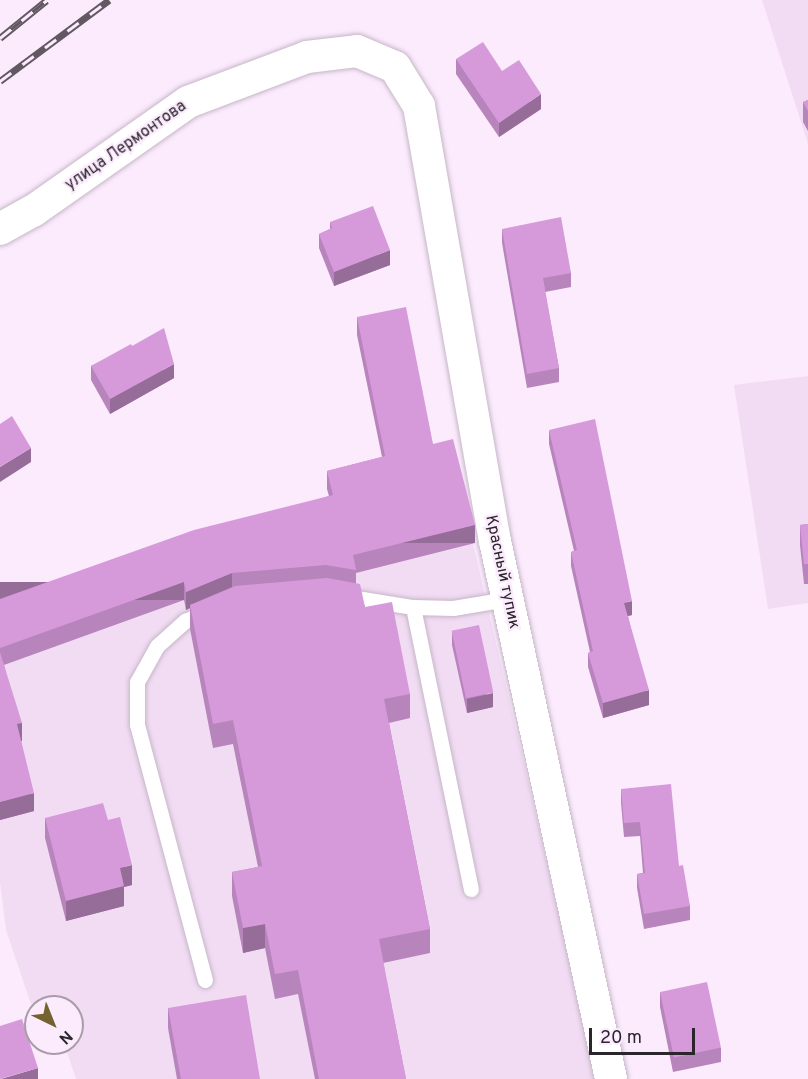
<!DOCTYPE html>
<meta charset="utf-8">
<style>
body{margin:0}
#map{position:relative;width:808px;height:1079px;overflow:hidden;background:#fbebfd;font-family:Overpass,sans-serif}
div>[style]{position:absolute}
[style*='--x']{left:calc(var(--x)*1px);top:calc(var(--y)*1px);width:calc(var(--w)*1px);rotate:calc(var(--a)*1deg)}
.built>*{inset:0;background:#f2dcf4}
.roads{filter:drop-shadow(0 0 2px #c6b6c7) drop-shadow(0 0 2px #c6b6c7)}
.service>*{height:15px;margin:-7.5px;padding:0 7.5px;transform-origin:7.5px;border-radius:7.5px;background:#fff}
.minor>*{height:32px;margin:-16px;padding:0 16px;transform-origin:16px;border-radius:16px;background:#fff}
.rail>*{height:7px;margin-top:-3.5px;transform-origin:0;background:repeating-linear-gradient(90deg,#fbebfd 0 14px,#615862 0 28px);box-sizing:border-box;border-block:2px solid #615862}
.wall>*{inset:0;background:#b884bc}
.shaded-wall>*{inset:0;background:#966c99;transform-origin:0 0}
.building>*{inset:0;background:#d69adb;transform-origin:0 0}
span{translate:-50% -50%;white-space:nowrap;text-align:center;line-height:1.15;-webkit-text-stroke:4.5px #fbebfd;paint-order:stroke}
.street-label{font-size:16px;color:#2b252c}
.north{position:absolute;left:24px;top:995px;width:60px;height:60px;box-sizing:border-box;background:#fbebfd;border:2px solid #a89ca9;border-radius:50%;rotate:137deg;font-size:16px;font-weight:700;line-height:24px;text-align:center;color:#2b252c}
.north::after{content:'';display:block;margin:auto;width:21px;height:27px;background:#746331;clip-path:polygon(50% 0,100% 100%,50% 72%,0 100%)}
.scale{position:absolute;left:589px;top:1028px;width:106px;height:27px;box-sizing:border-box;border:3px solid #2b252c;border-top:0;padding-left:8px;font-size:18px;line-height:21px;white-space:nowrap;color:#2b252c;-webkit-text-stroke:4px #fbebfd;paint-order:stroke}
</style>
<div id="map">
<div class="built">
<i style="clip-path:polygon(762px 0,808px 0,808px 144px)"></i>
<i style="clip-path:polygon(808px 376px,808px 603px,768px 609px,734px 385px)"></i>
<i style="clip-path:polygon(453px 457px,597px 1079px,76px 1079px,64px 1043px,72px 1043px,72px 1007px,36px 1007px,36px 1019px,6px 930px,0 882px,0 617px,333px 513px,327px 489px)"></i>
</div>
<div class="roads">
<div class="service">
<i style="--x:344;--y:596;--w:70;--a:9.1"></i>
<i style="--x:413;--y:607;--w:40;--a:1.4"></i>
<i style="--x:453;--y:608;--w:55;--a:-9.5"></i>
<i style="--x:413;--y:607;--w:288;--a:78.4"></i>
<i style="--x:205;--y:980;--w:264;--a:-104.9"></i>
<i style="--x:137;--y:725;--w:43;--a:-90"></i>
<i style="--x:137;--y:682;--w:41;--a:-60.9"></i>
<i style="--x:157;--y:646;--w:38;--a:-42"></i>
<i style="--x:185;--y:621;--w:25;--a:-23"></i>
</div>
<div class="minor">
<i style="--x:0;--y:229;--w:38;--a:-29"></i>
<i style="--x:33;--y:211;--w:189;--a:-35.1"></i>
<i style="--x:188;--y:102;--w:127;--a:-20.7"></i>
<i style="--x:307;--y:57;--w:50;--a:-6.8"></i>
<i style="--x:357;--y:51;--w:41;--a:22.8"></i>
<i style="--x:395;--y:67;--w:46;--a:58.4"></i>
<i style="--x:419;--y:106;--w:442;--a:80.1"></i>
<i style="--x:495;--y:541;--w:550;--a:77.83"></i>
</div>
</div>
<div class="rail">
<i style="--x:0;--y:38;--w:60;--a:-39"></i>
<i style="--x:0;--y:81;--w:136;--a:-36.6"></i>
</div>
<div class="wall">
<i style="clip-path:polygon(456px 59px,541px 109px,499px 137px,456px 74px)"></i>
<i style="clip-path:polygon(808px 100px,808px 131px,803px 122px,803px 102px)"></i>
<i style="clip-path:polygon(330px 222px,390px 265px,334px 286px,319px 248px,319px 234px,330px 229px)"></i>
<i style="clip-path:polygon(502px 229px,571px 273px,571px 287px,545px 292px,559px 368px,559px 382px,527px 388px,502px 243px)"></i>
<i style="clip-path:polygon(357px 317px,433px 444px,475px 543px,356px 573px,356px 583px,365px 607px,410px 694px,410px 718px,389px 723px,430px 929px,430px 953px,383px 963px,406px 1079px,315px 1079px,298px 994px,275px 999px,265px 948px,243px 953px,232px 896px,232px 872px,258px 867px,233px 744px,213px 748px,190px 629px,190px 608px,186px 610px,184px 600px,4px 665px,22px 741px,21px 741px,34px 811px,0 820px,0 599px,329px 496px,327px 489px,327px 471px,382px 457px,357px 335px)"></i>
<i style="clip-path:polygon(132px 346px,174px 378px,110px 414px,91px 380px,91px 366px)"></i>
<i style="clip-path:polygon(549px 430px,632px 615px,628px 616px,649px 705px,603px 718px,588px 667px,588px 653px,590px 652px,571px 566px,571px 552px,574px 551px,549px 444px)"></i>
<i style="clip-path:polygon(808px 524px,808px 584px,804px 584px,800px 545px,800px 525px)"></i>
<i style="clip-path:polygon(452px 631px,493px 707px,467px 713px,452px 645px)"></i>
<i style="clip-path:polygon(621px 789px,679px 866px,690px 906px,690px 920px,644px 929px,637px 888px,637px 874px,643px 873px,640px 836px,624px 837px,621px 803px)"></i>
<i style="clip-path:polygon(45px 818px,108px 820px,132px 885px,124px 887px,124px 906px,66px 921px,45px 838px)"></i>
<i style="clip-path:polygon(660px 992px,721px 1048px,721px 1062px,673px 1072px,660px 1007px)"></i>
<i style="clip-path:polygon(168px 1008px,260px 1079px,177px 1079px,168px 1028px)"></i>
</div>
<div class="shaded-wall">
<i style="clip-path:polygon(541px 94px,541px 109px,499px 137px,499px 123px)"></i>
<i style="clip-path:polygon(390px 250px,390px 265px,334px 286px,334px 272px)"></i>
<i style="clip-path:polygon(174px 364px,174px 378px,110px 414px,110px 399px)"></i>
<i style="clip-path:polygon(31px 448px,31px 462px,0 482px,0 467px)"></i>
<i style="left:475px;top:525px;width:18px;height:126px;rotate:90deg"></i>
<i style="clip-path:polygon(232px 573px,232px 591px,190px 605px,190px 608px,186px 610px,186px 592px)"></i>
<i style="left:184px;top:582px;width:18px;height:195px;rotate:90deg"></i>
<i style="clip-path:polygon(632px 601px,632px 615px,624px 617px,624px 603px)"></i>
<i style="clip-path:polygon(649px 690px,649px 705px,603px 718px,603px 703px)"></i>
<i style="clip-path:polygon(493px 693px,493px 707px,467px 713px,467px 699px)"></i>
<i style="left:22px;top:723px;width:18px;height:5px;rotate:90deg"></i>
<i style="clip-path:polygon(34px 793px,34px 811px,0 820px,0 802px)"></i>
<i style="clip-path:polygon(132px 865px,132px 885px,124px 887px,124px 906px,66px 921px,66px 901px,120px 868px)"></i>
<i style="clip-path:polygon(265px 924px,265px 948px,243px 953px,243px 928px)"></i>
<i style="clip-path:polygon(38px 1068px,38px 1079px,1px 1079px)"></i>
</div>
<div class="building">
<i style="clip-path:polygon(483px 42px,502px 71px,519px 60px,541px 94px,499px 123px,456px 59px)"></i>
<i style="clip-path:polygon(808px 100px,808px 111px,803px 102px)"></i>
<i style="clip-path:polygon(373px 206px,390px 250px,334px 272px,319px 234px,332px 228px,330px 222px)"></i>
<i style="clip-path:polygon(561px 217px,571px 273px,543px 278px,559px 368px,527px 374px,502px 229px)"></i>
<i style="clip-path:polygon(406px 307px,433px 444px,453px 439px,475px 525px,353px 555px,356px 570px,326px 565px,232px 573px,186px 592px,184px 582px,0 648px,0 599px,194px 530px,333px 495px,327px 471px,385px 456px,357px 317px)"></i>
<i style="clip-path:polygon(164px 328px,174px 364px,110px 399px,91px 366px,131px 344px,132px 346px)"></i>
<i style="clip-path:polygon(12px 416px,31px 448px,0 467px,0 424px)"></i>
<i style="clip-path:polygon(595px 419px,632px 601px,624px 603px,649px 690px,603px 703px,588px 653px,593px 651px,571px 552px,577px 550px,549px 430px)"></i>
<i style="clip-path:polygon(808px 524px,808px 564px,804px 564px,800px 525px)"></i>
<i style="clip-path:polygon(327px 578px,360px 584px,365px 607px,392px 602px,410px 694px,384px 699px,430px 929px,379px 939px,406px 1079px,319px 1079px,298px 970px,275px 974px,265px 924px,243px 928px,232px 872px,262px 866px,233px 720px,213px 724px,190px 605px,235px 586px)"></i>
<i style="left:479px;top:625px;width:69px;height:28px;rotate:78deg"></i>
<i style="clip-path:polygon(0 652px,22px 723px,17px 724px,34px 793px,0 802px)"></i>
<i style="clip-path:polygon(671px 784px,679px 866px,683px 865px,690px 906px,644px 914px,637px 874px,645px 873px,640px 822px,624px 823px,621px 789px)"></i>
<i style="clip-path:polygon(103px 803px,108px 820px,120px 817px,132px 865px,120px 868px,124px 886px,66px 901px,45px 818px)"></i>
<i style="left:707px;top:982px;width:67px;height:48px;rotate:78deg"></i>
<i style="clip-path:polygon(246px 995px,260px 1079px,181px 1079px,168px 1008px)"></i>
<i style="clip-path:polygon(22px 1019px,38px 1068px,0 1079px,0 1026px)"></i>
</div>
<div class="street-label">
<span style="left:126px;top:146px;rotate:-35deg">улица Лермонтова</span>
<span style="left:502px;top:572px;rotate:78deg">Красный тупик</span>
</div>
<div class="north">N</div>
<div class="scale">20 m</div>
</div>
